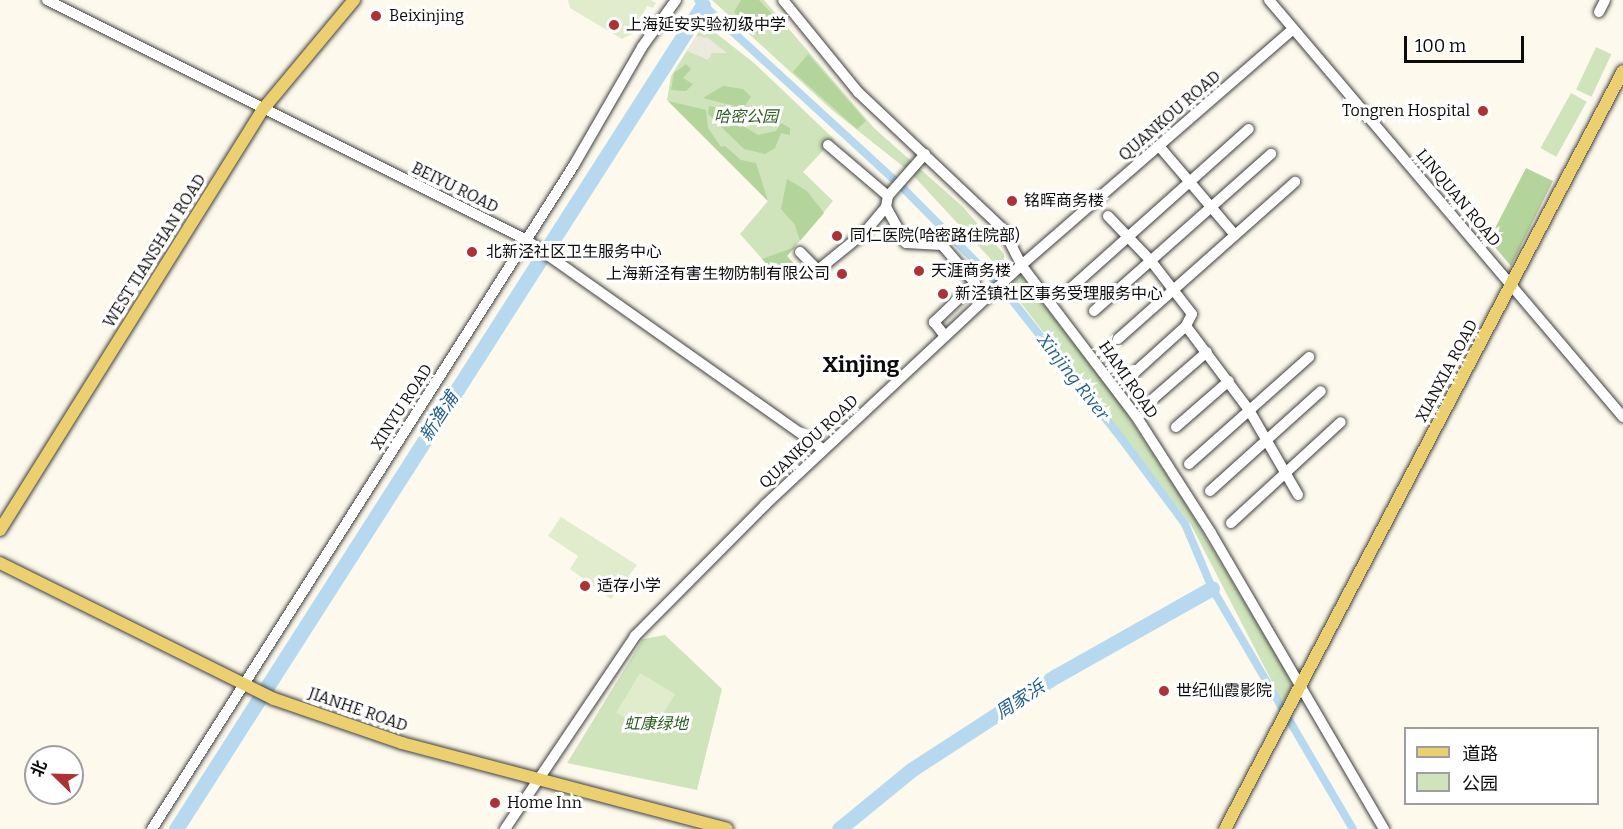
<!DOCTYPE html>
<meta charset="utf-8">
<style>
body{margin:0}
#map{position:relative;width:1623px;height:829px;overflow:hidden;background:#fdfaed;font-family:Bitter,"Noto Sans SC",serif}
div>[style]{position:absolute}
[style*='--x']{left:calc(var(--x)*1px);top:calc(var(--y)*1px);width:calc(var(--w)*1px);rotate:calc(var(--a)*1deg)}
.green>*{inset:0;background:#cfe4ba;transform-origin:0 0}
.forest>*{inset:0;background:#b3d49b}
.pitch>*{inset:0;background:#e0eccb;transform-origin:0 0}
.plaza>*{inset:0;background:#ece9dd}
.canal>*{height:8px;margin:-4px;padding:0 4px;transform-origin:4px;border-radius:4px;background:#b6d9f0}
.river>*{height:15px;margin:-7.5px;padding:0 7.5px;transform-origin:7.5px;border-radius:7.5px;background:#b6d9f0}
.roads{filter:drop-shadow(0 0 2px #3f3f3f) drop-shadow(0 0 2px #3f3f3f)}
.minor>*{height:10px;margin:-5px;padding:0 5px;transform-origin:5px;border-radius:5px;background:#fff}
.major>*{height:12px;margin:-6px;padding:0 6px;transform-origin:6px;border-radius:6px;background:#ecd06f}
.dots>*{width:16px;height:16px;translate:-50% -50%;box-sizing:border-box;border:3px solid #fff;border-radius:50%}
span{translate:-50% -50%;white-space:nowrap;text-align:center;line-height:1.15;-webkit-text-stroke:6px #fff;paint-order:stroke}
.poi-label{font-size:16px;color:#0c0c0c}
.left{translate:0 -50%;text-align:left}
.right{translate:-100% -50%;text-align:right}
.street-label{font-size:16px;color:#0c0c0c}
.park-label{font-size:16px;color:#2e5d23;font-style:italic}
.water-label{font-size:18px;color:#215e92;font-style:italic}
.district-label{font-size:22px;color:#0c0c0c;font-weight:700}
.legend{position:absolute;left:1404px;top:727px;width:195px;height:78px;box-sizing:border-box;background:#fff;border:2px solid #9e9e9e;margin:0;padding:8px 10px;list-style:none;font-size:18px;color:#0c0c0c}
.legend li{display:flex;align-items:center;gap:12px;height:30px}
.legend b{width:30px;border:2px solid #9e9e9e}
.north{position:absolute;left:24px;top:745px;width:60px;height:60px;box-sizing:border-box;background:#fff;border:2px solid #9e9e9e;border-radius:50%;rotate:293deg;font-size:16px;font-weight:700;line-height:24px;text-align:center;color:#0c0c0c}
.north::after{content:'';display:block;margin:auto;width:21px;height:27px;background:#af3135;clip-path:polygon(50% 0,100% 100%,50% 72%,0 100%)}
.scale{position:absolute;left:1404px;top:36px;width:120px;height:27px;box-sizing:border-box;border:3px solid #0c0c0c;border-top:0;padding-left:8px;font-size:18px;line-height:21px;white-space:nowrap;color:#0c0c0c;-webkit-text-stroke:4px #fff;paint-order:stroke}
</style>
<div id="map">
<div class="green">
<i style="clip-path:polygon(712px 0,764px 0,874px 128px,963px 207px,1004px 254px,1004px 262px,998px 267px,910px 172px,832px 110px)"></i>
<i style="clip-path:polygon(700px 30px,712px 30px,754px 63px,834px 139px,803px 172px,833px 201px,787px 256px,798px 268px,781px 280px,740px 234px,768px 201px,667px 100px,671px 76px)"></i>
<i style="left:1596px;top:47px;width:17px;height:47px;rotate:25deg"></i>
<i style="left:1571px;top:93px;width:18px;height:63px;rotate:29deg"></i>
<i style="clip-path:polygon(1021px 275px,1118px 401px,1185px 503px,1293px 684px,1283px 703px,1191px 525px,1008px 286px)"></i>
<i style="clip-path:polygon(665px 635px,722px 689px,697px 790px,567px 763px,643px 639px)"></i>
</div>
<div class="forest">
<i style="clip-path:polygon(741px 0,759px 0,773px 15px,758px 35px,734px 12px)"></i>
<i style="clip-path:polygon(808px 54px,866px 121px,857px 129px,793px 72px)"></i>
<i style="clip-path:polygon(686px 64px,691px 69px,683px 78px,693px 84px,686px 91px,671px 90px,674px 73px)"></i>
<i style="clip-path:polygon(723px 86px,743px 89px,751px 97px,743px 108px,703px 98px)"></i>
<i style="clip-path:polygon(668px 101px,706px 110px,708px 128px,721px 147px,725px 146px,741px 160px,756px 163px,768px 201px)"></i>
<i style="clip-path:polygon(709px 106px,740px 112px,740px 124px,758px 135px,776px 131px,781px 123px,790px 128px,790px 135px,781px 133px,775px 148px,765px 154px,744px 149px,708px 114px)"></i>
<i style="clip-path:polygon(1526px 168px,1553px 181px,1511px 266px,1489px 240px)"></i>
<i style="clip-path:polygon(787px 179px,807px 191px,824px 213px,800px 241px,795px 225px,781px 209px)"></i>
<i style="clip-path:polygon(795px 247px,787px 256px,798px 268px,781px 280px,762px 259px)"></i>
</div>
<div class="pitch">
<i style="clip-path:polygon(568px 0,651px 0,656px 3px,653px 8px,647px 6px,634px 33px,622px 39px,570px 8px)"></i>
<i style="clip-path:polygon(561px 517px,637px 565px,611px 599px,570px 569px,578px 556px,548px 536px)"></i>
<i style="left:640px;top:673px;width:41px;height:46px;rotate:31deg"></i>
</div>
<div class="plaza">
<i style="clip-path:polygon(696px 36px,708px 38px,727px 53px,712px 53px,708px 60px,687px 51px)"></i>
</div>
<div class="canal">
<i style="--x:698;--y:0;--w:273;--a:42.5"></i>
<i style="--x:899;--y:184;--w:149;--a:45.3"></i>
<i style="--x:1004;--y:290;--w:189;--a:51.7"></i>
<i style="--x:1121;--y:438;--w:107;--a:53.3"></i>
<i style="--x:1185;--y:524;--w:69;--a:67.1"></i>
<i style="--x:1212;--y:588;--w:279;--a:59.7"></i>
</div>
<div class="river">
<i style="--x:176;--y:829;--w:978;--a:-57.4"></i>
<i style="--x:839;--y:829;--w:93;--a:-39.3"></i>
<i style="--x:911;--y:770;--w:173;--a:-33"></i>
<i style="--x:1056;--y:676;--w:179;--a:-29.4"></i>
</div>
<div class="roads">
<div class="minor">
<i style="--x:47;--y:0;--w:534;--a:26.57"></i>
<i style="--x:525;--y:239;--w:365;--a:35.2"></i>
<i style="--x:783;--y:0;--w:119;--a:50.8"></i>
<i style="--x:858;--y:92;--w:199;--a:43.4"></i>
<i style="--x:1003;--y:229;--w:42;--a:62.8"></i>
<i style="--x:1022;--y:266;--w:188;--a:52.8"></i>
<i style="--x:1136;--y:416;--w:139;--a:57.3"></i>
<i style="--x:1211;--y:533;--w:343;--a:59.7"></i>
<i style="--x:1269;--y:0;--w:547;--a:49.67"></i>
<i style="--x:1599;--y:12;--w:13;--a:-63"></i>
<i style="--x:828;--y:145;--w:79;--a:40.4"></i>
<i style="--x:1159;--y:146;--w:117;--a:49.5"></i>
<i style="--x:886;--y:207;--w:41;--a:60.9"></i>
<i style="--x:906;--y:243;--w:36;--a:3"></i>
<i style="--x:942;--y:245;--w:50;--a:49"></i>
<i style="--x:975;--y:283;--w:57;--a:136.4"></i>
<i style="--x:934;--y:322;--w:18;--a:52"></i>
<i style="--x:1108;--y:216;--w:62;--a:46.3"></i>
<i style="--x:1151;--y:261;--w:67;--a:52.3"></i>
<i style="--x:1192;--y:314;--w:13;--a:117"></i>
<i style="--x:1186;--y:326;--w:105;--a:53.1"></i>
<i style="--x:1249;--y:410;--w:98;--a:60"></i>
<i style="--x:800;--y:252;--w:25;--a:45"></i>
<i style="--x:818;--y:270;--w:60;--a:-39"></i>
<i style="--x:865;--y:232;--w:33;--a:-50"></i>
<i style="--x:886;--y:207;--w:11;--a:-80"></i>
<i style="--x:888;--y:196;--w:56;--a:-48.6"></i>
<i style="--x:1072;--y:287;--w:237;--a:-41.8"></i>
<i style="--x:1094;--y:311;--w:237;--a:-41.6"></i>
<i style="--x:1118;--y:339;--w:237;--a:-41.6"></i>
<i style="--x:1134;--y:373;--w:70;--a:-42.1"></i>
<i style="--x:1154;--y:398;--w:70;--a:-41"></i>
<i style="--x:1176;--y:427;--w:70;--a:-41"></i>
<i style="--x:1189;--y:464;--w:161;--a:-41.7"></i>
<i style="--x:1210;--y:491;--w:149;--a:-42"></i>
<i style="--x:1231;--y:523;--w:149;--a:-42.6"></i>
<i style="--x:152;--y:829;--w:787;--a:-57.56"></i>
<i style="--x:574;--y:165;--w:136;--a:-60"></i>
<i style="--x:642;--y:47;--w:58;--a:-54.1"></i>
<i style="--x:505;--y:829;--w:233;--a:-56"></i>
<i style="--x:635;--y:636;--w:185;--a:-45.2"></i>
<i style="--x:765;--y:505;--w:345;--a:-43.1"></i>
<i style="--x:1017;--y:269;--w:366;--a:-41"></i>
</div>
<div class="major">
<i style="--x:0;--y:530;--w:498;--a:-58"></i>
<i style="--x:264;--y:108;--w:141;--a:-50.2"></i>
<i style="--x:0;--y:563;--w:306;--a:26.4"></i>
<i style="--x:274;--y:699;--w:135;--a:19"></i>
<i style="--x:402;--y:743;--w:336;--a:14.8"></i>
<i style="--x:1225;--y:829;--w:856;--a:-62.3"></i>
</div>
</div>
<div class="dots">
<i style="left:376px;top:16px;background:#af3135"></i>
<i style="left:614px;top:25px;background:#af3135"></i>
<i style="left:1483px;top:111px;background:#af3135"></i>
<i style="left:1012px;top:201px;background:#af3135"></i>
<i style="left:837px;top:236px;background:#af3135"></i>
<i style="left:472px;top:252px;background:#af3135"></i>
<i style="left:919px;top:271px;background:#af3135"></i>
<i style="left:842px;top:274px;background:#af3135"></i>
<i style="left:943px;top:294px;background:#af3135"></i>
<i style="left:585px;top:586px;background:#af3135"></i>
<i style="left:1164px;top:691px;background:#af3135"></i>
<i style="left:495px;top:803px;background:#af3135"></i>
</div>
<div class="poi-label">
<span class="left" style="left:389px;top:16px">Beixinjing</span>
<span class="left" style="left:626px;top:25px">上海延安实验初级中学</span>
<span class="right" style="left:1470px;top:111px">Tongren Hospital</span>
<span class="left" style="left:1024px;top:201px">铭晖商务楼</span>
<span class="left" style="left:850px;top:236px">同仁医院(哈密路住院部)</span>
<span class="left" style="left:486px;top:252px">北新泾社区卫生服务中心</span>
<span class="left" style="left:931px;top:271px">天涯商务楼</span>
<span class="right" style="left:830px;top:274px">上海新泾有害生物防制有限公司</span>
<span class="left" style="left:955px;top:294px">新泾镇社区事务受理服务中心</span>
<span class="left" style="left:597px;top:586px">适存小学</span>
<span class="left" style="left:1176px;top:691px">世纪仙霞影院</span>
<span class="left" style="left:507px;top:803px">Home Inn</span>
</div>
<div class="street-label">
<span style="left:1170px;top:116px;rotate:-41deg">QUANKOU ROAD</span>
<span style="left:455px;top:188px;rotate:26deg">BEIYU ROAD</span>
<span style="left:1458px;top:198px;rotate:50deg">LINQUAN ROAD</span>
<span style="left:155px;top:251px;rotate:-58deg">WEST TIANSHAN ROAD</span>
<span style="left:1447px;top:371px;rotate:-62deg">XIANXIA ROAD</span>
<span style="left:1128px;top:380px;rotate:55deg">HAMI ROAD</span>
<span style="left:402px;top:407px;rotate:-57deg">XINYU ROAD</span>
<span style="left:809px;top:442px;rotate:-43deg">QUANKOU ROAD</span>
<span style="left:358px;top:710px;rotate:19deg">JIANHE ROAD</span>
</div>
<div class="park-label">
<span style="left:746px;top:117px">哈密公园</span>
<span style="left:656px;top:724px">虹康绿地</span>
</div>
<div class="water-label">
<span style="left:1073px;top:377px;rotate:52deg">Xinjing River</span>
<span style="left:439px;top:417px;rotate:-57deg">新渔浦</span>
<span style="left:1020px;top:700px;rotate:-33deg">周家浜</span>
</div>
<div class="district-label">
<span style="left:861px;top:365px">Xinjing</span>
</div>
<ul class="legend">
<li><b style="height:8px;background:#ecd06f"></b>道路</li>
<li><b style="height:16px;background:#cfe4ba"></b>公园</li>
</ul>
<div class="north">北</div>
<div class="scale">100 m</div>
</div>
